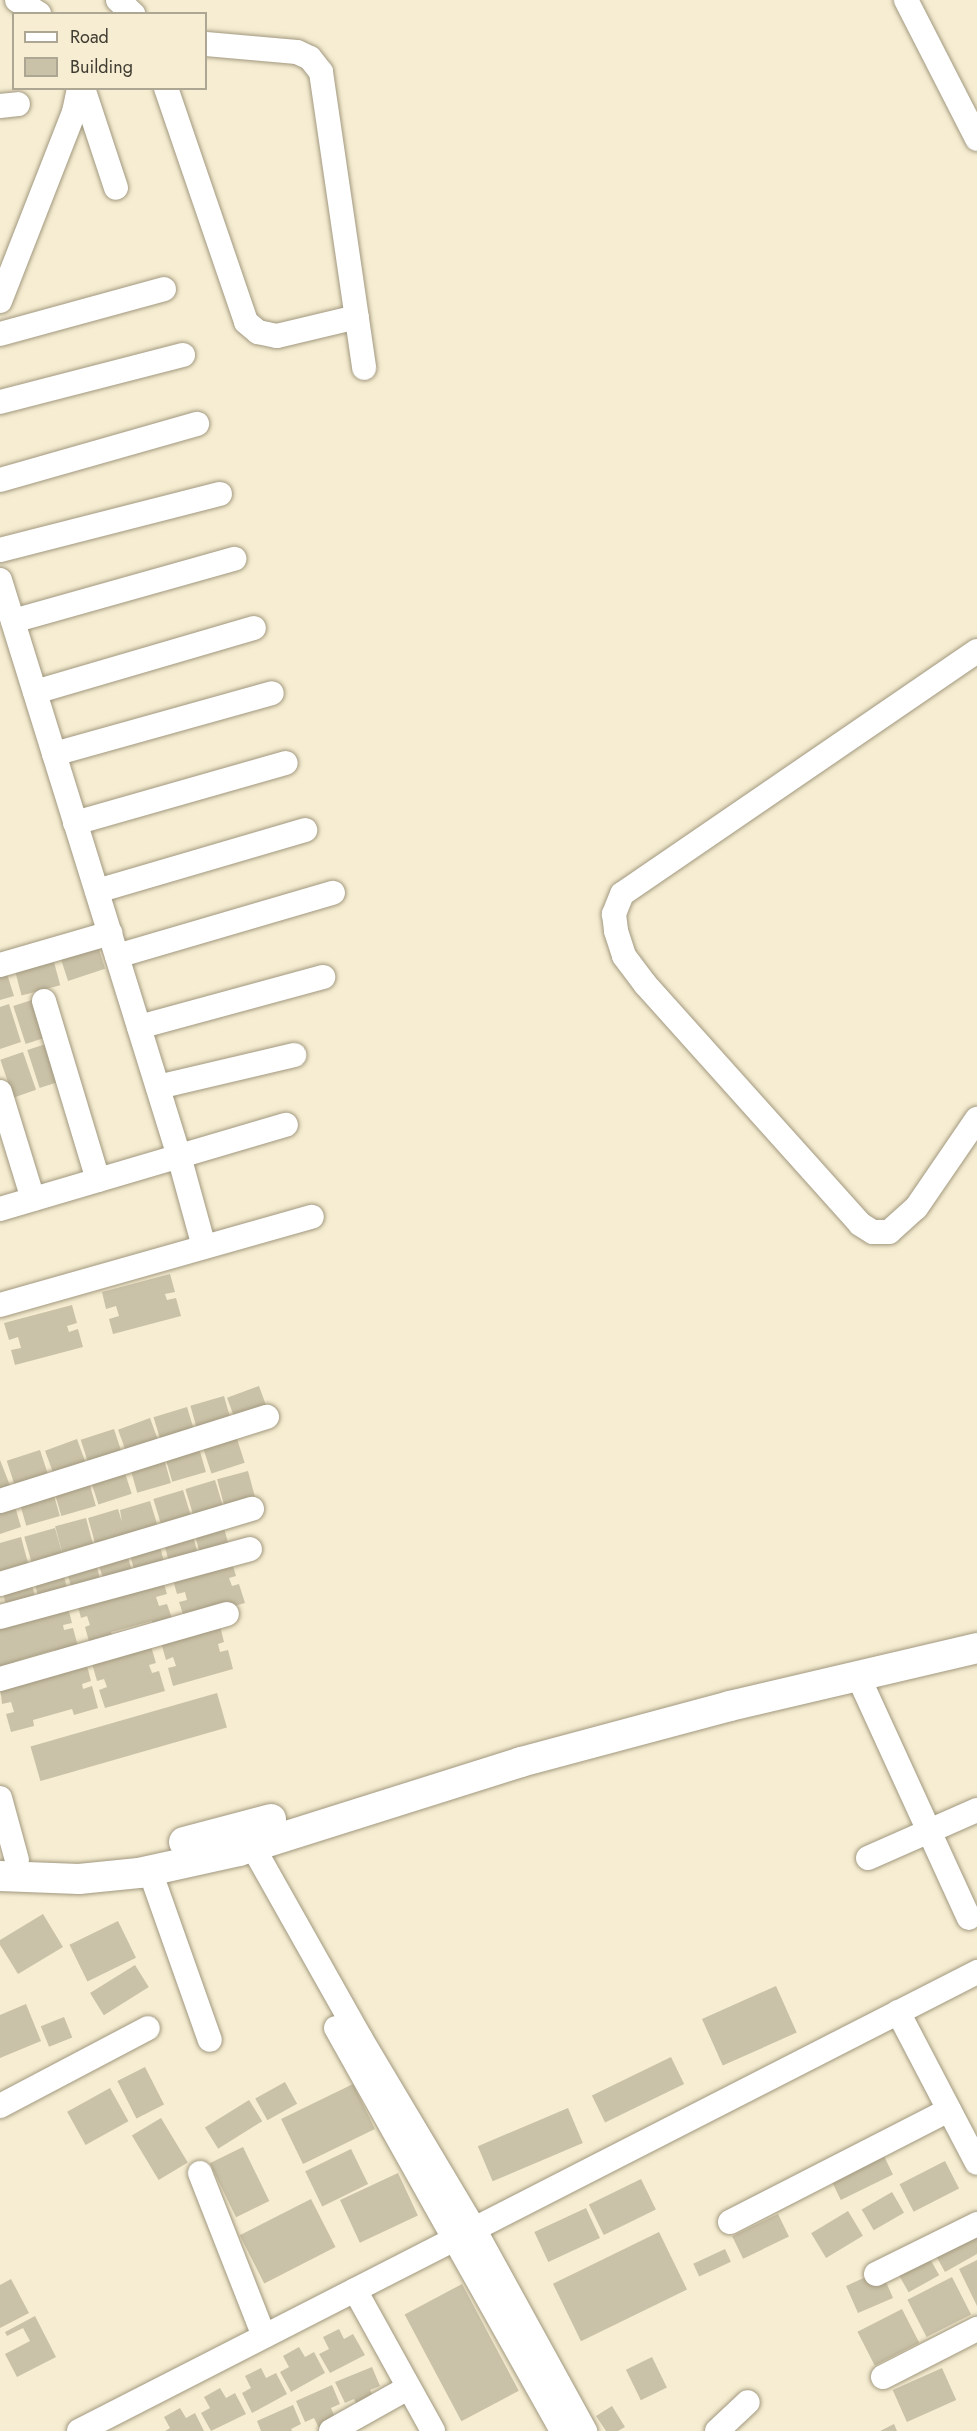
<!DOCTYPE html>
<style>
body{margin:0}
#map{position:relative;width:977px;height:2431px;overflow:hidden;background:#f6edd2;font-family:Jost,sans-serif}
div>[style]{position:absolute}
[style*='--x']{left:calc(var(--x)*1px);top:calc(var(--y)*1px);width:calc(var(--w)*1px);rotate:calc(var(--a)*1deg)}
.building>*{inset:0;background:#cac2a8;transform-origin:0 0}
.roads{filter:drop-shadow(0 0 2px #a1987f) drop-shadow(0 0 2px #a1987f)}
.minor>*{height:24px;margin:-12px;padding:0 12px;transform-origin:12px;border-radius:12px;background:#fff}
.major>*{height:30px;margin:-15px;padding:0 15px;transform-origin:15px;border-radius:15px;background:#fff}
span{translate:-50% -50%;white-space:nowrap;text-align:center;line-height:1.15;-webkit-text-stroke:6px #f6edd2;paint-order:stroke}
.legend{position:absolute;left:12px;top:12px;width:195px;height:78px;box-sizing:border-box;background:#f6edd2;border:2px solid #ada692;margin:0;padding:8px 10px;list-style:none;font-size:18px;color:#403c32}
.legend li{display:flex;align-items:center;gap:12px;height:30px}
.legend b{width:30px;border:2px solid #ada692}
</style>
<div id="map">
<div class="building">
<i style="left:98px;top:947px;width:23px;height:39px;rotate:72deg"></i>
<i style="left:54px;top:962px;width:24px;height:40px;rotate:75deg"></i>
<i style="clip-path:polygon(7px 974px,14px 996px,0 1000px,0 976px)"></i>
<i style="left:38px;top:998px;width:40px;height:26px;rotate:72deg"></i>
<i style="clip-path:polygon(9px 1004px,21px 1042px,0 1049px,0 1007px)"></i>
<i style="left:52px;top:1042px;width:40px;height:26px;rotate:72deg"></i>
<i style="left:23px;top:1052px;width:40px;height:24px;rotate:71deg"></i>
<i style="clip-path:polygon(170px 1274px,175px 1292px,165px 1294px,167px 1300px,176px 1298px,181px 1316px,113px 1334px,109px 1319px,119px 1316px,116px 1306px,106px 1309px,102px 1292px)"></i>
<i style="clip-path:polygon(72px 1305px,77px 1323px,67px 1326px,69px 1332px,78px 1329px,83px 1347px,15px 1365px,11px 1350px,21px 1348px,18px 1337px,9px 1340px,4px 1323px)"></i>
<i style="left:259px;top:1386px;width:30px;height:34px;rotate:70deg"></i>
<i style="left:224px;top:1396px;width:29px;height:35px;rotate:74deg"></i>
<i style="left:187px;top:1407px;width:30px;height:35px;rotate:73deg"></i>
<i style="left:150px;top:1418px;width:30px;height:34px;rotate:70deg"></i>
<i style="left:114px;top:1429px;width:29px;height:35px;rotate:72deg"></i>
<i style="left:77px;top:1439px;width:30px;height:34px;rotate:70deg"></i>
<i style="left:237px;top:1439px;width:25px;height:35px;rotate:72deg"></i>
<i style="left:199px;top:1448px;width:25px;height:35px;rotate:74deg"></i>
<i style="left:40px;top:1450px;width:29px;height:35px;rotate:72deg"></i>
<i style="left:164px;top:1459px;width:25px;height:35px;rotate:74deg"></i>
<i style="clip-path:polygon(0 1460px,11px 1488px,0 1491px)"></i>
<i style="left:124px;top:1470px;width:25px;height:35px;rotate:72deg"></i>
<i style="left:248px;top:1471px;width:27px;height:32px;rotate:75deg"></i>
<i style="left:215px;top:1480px;width:27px;height:31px;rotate:73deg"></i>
<i style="left:89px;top:1482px;width:25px;height:36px;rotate:74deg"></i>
<i style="left:183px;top:1490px;width:27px;height:31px;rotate:73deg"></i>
<i style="left:53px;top:1492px;width:25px;height:35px;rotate:74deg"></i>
<i style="clip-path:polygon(150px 1501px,158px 1527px,95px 1543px,88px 1518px,118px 1509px,122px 1522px,120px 1510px)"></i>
<i style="clip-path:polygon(14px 1503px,21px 1527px,0 1534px,0 1507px)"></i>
<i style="left:86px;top:1518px;width:27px;height:32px;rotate:75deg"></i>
<i style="left:223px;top:1524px;width:27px;height:30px;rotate:75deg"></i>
<i style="left:55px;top:1528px;width:26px;height:32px;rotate:74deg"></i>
<i style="left:192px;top:1532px;width:27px;height:30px;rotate:75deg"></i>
<i style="clip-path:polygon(21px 1537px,28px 1563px,0 1571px,0 1543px)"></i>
<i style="left:159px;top:1543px;width:27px;height:31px;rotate:75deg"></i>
<i style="left:126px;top:1551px;width:27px;height:30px;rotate:73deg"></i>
<i style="clip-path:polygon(230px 1556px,236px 1576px,229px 1578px,232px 1586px,239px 1584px,245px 1603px,185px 1620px,179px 1602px,187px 1600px,185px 1592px,177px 1594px,171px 1573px)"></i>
<i style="left:95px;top:1560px;width:27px;height:30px;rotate:75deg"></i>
<i style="left:62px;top:1569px;width:27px;height:30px;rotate:75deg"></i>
<i style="clip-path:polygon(161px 1574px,167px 1594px,156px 1597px,159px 1606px,167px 1604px,173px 1621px,153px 1627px,152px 1621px,111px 1632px,113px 1638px,90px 1645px,85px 1627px,90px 1625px,87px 1616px,81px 1618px,76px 1599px)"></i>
<i style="left:30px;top:1578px;width:27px;height:30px;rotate:75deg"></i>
<i style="clip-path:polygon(66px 1600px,72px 1623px,63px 1625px,64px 1630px,73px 1628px,79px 1650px,55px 1656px,54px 1650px,14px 1662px,16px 1667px,0 1672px,0 1623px)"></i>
<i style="clip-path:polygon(219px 1622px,224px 1642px,218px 1644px,220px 1652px,228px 1650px,233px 1669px,173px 1686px,168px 1668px,176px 1666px,173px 1657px,166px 1660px,160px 1639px)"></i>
<i style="clip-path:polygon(150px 1643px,156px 1663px,149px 1665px,152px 1673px,159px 1671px,165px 1691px,105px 1708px,99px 1690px,107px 1687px,104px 1679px,97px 1681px,91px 1660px)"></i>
<i style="clip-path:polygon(85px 1658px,91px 1681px,82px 1684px,83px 1689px,92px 1686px,98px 1708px,74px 1715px,72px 1709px,33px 1720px,34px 1726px,11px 1732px,6px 1714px,14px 1712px,11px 1702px,2px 1704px,0 1686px)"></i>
<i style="left:217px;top:1693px;width:36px;height:194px;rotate:74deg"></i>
<i style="clip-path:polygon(43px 1914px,63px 1947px,18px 1974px,0 1945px,0 1940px)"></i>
<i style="left:118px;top:1921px;width:41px;height:54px;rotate:64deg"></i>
<i style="left:135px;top:1965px;width:26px;height:53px;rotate:58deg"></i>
<i style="left:776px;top:1986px;width:51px;height:81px;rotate:66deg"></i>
<i style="clip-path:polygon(26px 2004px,41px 2041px,0 2058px,0 2015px)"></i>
<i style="left:64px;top:2017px;width:22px;height:25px;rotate:68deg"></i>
<i style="left:671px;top:2057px;width:30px;height:88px;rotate:64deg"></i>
<i style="left:145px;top:2067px;width:42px;height:31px;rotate:63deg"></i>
<i style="left:285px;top:2082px;width:25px;height:34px;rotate:61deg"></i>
<i style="left:353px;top:2084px;width:50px;height:80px;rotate:64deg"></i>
<i style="left:110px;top:2088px;width:38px;height:49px;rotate:61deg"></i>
<i style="left:249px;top:2100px;width:25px;height:52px;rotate:58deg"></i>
<i style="left:568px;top:2108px;width:38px;height:98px;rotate:67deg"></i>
<i style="left:161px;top:2118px;width:52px;height:34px;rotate:59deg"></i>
<i style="left:243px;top:2147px;width:60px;height:37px;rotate:64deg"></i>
<i style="left:351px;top:2149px;width:39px;height:51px;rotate:64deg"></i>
<i style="left:882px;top:2152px;width:25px;height:58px;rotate:64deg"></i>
<i style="left:945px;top:2161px;width:31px;height:51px;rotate:63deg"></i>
<i style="left:398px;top:2173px;width:47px;height:64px;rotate:65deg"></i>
<i style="left:641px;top:2179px;width:34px;height:58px;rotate:64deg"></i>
<i style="left:892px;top:2192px;width:24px;height:35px;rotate:60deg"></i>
<i style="left:311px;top:2199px;width:54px;height:80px;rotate:63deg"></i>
<i style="left:586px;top:2208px;width:33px;height:57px;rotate:65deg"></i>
<i style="left:848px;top:2211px;width:29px;height:43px;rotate:59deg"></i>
<i style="left:778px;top:2214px;width:25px;height:51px;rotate:64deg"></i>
<i style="clip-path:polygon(977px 2230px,977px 2254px,945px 2272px,935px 2254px)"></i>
<i style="left:659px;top:2232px;width:64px;height:118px;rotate:64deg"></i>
<i style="left:725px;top:2249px;width:14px;height:35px;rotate:65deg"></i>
<i style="left:929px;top:2257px;width:21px;height:35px;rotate:61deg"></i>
<i style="clip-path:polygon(977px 2260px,977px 2306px,959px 2269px)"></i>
<i style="clip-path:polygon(868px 2276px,873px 2286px,884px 2277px,893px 2298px,858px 2313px,846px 2286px)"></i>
<i style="left:952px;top:2277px;width:42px;height:50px;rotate:63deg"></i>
<i style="clip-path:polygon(11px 2279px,29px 2313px,0 2328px,0 2285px)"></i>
<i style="left:462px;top:2284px;width:121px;height:65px;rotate:62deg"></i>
<i style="left:902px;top:2309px;width:38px;height:50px;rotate:63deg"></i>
<i style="clip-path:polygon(35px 2316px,56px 2357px,17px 2377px,5px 2354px,30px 2341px,23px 2328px,7px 2336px,5px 2332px)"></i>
<i style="clip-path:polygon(339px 2329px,344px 2339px,353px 2334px,365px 2355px,330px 2373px,319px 2354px,329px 2349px,323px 2337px)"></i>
<i style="clip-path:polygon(299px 2347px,305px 2357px,314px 2352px,325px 2373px,291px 2392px,280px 2372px,289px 2367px,283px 2356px)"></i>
<i style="left:652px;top:2357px;width:34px;height:29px;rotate:64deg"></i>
<i style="clip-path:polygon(372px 2367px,380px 2386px,370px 2390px,376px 2402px,359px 2409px,354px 2399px,345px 2403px,335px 2382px)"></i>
<i style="clip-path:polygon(261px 2368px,266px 2378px,276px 2373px,287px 2394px,252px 2413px,242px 2393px,251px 2388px,245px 2376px)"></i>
<i style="left:942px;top:2368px;width:35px;height:54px;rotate:66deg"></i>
<i style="clip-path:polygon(332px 2385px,340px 2404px,331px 2408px,336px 2420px,319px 2428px,314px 2418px,305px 2422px,296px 2401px)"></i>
<i style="clip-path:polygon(220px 2388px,226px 2398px,235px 2393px,246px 2414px,211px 2431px,201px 2413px,210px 2408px,204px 2397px)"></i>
<i style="clip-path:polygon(293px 2405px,301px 2424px,291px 2429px,292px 2431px,261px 2431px,257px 2421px)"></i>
<i style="clip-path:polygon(612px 2406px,625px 2427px,618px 2431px,606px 2431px,596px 2416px)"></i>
<i style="clip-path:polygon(180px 2408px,186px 2418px,195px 2413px,204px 2431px,165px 2431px,170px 2428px,164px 2417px)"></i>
<i style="clip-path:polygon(894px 2424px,897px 2431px,880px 2431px)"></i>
</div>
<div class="roads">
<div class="minor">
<i style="--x:17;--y:0;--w:26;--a:32"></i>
<i style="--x:118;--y:0;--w:21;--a:43"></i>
<i style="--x:906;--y:0;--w:156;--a:62.9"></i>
<i style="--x:206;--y:44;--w:91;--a:5"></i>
<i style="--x:297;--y:52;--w:14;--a:25"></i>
<i style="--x:310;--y:58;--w:18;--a:52"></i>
<i style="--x:321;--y:72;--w:299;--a:81.7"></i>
<i style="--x:83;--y:88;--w:105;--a:71.7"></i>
<i style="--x:166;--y:88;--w:247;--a:71.1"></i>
<i style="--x:246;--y:322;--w:16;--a:40"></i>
<i style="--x:258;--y:332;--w:19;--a:12"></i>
<i style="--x:277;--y:336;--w:82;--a:-13.4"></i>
<i style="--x:0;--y:106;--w:18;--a:-6"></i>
<i style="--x:0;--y:301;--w:203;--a:-68.6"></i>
<i style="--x:74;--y:112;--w:25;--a:-78"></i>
<i style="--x:0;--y:334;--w:170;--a:-15.3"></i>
<i style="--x:0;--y:402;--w:189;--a:-14.4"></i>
<i style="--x:0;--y:480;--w:205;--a:-15.9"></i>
<i style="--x:0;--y:550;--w:227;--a:-14.3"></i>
<i style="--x:0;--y:580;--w:603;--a:72.74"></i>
<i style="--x:179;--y:1156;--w:94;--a:74.6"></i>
<i style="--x:13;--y:621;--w:230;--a:-15.7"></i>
<i style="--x:977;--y:651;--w:430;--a:145.6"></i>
<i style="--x:622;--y:894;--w:22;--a:112"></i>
<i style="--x:614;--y:914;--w:17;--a:83"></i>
<i style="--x:616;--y:931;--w:26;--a:72"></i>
<i style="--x:624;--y:956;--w:35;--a:53"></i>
<i style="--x:645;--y:984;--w:322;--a:48.1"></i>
<i style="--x:860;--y:1224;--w:15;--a:32"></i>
<i style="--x:873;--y:1232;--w:16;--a:0"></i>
<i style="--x:889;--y:1232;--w:36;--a:-42"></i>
<i style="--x:916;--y:1208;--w:108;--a:-55.6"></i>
<i style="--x:35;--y:692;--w:228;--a:-16.3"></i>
<i style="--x:54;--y:754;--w:226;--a:-15.6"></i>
<i style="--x:75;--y:823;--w:219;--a:-15.9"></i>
<i style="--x:97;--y:891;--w:217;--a:-16.3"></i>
<i style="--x:117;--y:956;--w:225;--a:-16.3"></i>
<i style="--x:0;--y:965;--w:115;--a:-16.2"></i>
<i style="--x:44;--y:1001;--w:187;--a:73.2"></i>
<i style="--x:139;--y:1027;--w:191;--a:-15.2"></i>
<i style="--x:158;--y:1087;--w:140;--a:-13.2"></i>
<i style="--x:0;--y:1092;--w:112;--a:72.9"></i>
<i style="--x:0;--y:1209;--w:298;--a:-16.4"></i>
<i style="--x:0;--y:1305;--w:324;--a:-15.8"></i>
<i style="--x:0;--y:1501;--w:280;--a:-17.5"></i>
<i style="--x:0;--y:1584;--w:263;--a:-16.6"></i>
<i style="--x:0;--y:1617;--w:259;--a:-15.2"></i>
<i style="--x:858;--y:1676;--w:266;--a:65.4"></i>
<i style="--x:0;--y:1679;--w:236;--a:-16"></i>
<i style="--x:0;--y:1798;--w:64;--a:74.7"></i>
<i style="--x:245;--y:1833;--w:236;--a:60.6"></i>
<i style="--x:361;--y:2039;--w:219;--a:59.2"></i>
<i style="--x:473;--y:2227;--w:233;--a:61.2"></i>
<i style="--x:868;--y:1858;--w:119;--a:-23.8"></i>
<i style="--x:150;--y:1871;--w:179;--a:70.5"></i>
<i style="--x:898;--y:2012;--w:170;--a:62.4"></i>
<i style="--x:336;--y:2028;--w:462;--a:60.7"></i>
<i style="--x:0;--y:2106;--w:167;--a:-27.8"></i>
<i style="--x:200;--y:2173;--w:175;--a:68.6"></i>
<i style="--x:730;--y:2222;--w:246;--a:-27.1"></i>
<i style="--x:876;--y:2274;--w:113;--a:-26.3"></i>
<i style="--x:355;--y:2290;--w:161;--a:61"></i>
<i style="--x:883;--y:2377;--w:106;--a:-27.1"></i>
<i style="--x:79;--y:2431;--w:1009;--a:-27.07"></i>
<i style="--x:331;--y:2431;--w:88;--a:-29.2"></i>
<i style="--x:717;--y:2431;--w:42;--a:-43.1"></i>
</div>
<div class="major">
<i style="--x:184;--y:1842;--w:90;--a:-14.8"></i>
<i style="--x:0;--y:1876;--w:79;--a:2.2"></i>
<i style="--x:79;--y:1879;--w:60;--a:-5.7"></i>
<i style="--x:139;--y:1873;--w:102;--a:-12.4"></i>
<i style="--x:239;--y:1851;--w:296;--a:-17.5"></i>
<i style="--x:521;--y:1762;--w:216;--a:-15"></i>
<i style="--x:730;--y:1706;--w:254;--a:-13.2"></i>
</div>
</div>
<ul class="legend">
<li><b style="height:8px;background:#fff"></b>Road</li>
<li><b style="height:16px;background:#cac2a8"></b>Building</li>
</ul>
</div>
